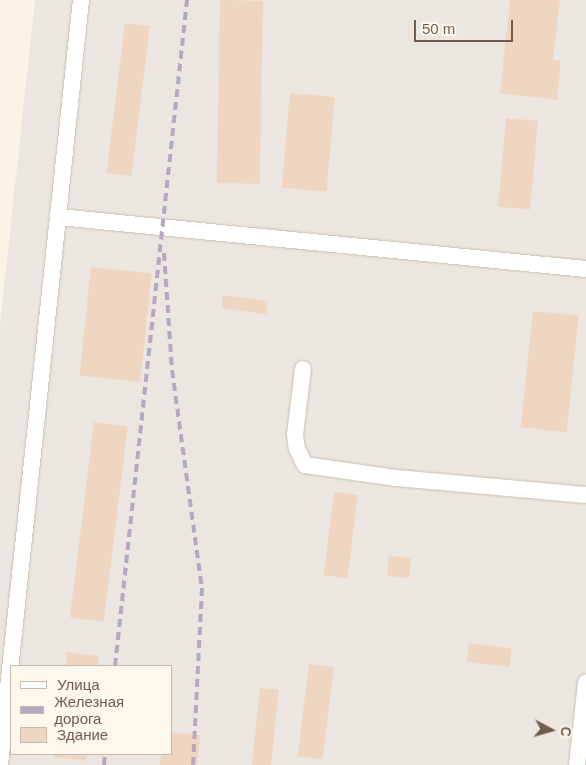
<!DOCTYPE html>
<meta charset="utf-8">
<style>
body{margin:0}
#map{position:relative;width:586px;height:765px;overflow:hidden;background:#fbf4e6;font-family:Helvetica,sans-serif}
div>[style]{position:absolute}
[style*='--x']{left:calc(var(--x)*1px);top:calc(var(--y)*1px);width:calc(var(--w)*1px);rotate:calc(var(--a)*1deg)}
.industrial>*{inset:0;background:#ebe6e0}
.building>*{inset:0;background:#eed6c0;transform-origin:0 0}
.roads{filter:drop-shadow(0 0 1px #ccbdad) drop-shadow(0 0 1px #ccbdad)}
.minor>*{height:16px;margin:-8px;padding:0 8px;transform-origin:8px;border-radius:8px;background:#fff}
.rail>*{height:4px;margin-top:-2px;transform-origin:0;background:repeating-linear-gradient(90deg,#b8a6c4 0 8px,transparent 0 13px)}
span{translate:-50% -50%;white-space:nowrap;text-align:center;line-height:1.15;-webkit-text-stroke:5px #fef8ec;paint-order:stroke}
.legend{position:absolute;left:10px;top:665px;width:162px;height:90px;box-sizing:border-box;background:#fef8ec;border:1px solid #c6baac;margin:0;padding:6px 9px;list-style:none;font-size:15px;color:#725d4d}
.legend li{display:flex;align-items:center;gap:10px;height:25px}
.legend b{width:25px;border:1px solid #c6baac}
.north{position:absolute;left:526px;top:705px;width:50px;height:50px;-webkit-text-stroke:4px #fef8ec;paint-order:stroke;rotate:96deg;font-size:14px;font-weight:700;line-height:20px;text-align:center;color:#725d4d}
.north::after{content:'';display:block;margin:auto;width:18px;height:22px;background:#725d4d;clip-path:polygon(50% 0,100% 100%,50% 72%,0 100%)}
.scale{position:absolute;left:414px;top:20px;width:99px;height:22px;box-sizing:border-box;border:2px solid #725d4d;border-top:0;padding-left:6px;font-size:15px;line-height:18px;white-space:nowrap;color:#725d4d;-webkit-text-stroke:4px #fef8ec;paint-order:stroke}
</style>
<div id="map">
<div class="industrial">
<i style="clip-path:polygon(evenodd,35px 0,586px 0,586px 765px,0 765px,0 324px,35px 0,11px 666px,171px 666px,171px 754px,11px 754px,11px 666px)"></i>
</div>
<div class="building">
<i style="left:220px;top:0;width:43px;height:183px;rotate:1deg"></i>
<i style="clip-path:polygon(510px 0,560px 0,553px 60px,561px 61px,557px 100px,500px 93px)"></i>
<i style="left:125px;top:23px;width:25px;height:151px;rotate:7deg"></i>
<i style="left:290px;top:93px;width:45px;height:95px;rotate:5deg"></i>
<i style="left:506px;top:118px;width:32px;height:89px;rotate:5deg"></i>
<i style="left:91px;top:267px;width:61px;height:109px;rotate:6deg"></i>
<i style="left:223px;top:295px;width:45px;height:13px;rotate:8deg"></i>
<i style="left:533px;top:311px;width:46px;height:117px;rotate:6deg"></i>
<i style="left:94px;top:422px;width:34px;height:197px;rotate:7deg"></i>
<i style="left:334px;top:492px;width:24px;height:84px;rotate:7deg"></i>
<i style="left:389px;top:556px;width:22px;height:20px;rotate:5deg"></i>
<i style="left:469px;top:643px;width:43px;height:19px;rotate:7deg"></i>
<i style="clip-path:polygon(67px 652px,99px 656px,98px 666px,66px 666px)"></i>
<i style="left:309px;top:664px;width:25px;height:93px;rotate:7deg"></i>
<i style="left:260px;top:688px;width:19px;height:77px;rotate:6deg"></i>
<i style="clip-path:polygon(171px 732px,200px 735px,197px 765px,160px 765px,161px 754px,171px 754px)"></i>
<i style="clip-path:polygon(54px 754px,87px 754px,86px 761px,54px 757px)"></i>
</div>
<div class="roads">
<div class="minor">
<i style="--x:59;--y:217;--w:530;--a:5.64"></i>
<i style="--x:303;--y:369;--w:66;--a:96.9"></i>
<i style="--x:295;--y:435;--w:14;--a:82"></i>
<i style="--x:297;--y:449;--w:18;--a:63"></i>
<i style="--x:305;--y:465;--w:92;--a:8.1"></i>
<i style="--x:396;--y:478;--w:191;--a:5.1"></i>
<i style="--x:0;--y:764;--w:768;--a:-83.95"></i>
<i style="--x:577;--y:765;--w:83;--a:-83.8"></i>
</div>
</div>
<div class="rail">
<i style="--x:164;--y:253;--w:117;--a:86.1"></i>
<i style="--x:172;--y:370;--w:220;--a:82.2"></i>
<i style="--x:202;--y:588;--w:177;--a:92.9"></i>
<i style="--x:115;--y:666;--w:670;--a:-83.83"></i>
<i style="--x:104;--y:765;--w:11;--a:-85"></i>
</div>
<ul class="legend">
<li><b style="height:6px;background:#fff"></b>Улица</li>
<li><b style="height:6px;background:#b8a6c4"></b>Железная дорога</li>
<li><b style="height:14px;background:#eed6c0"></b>Здание</li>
</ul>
<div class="north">С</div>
<div class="scale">50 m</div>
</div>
